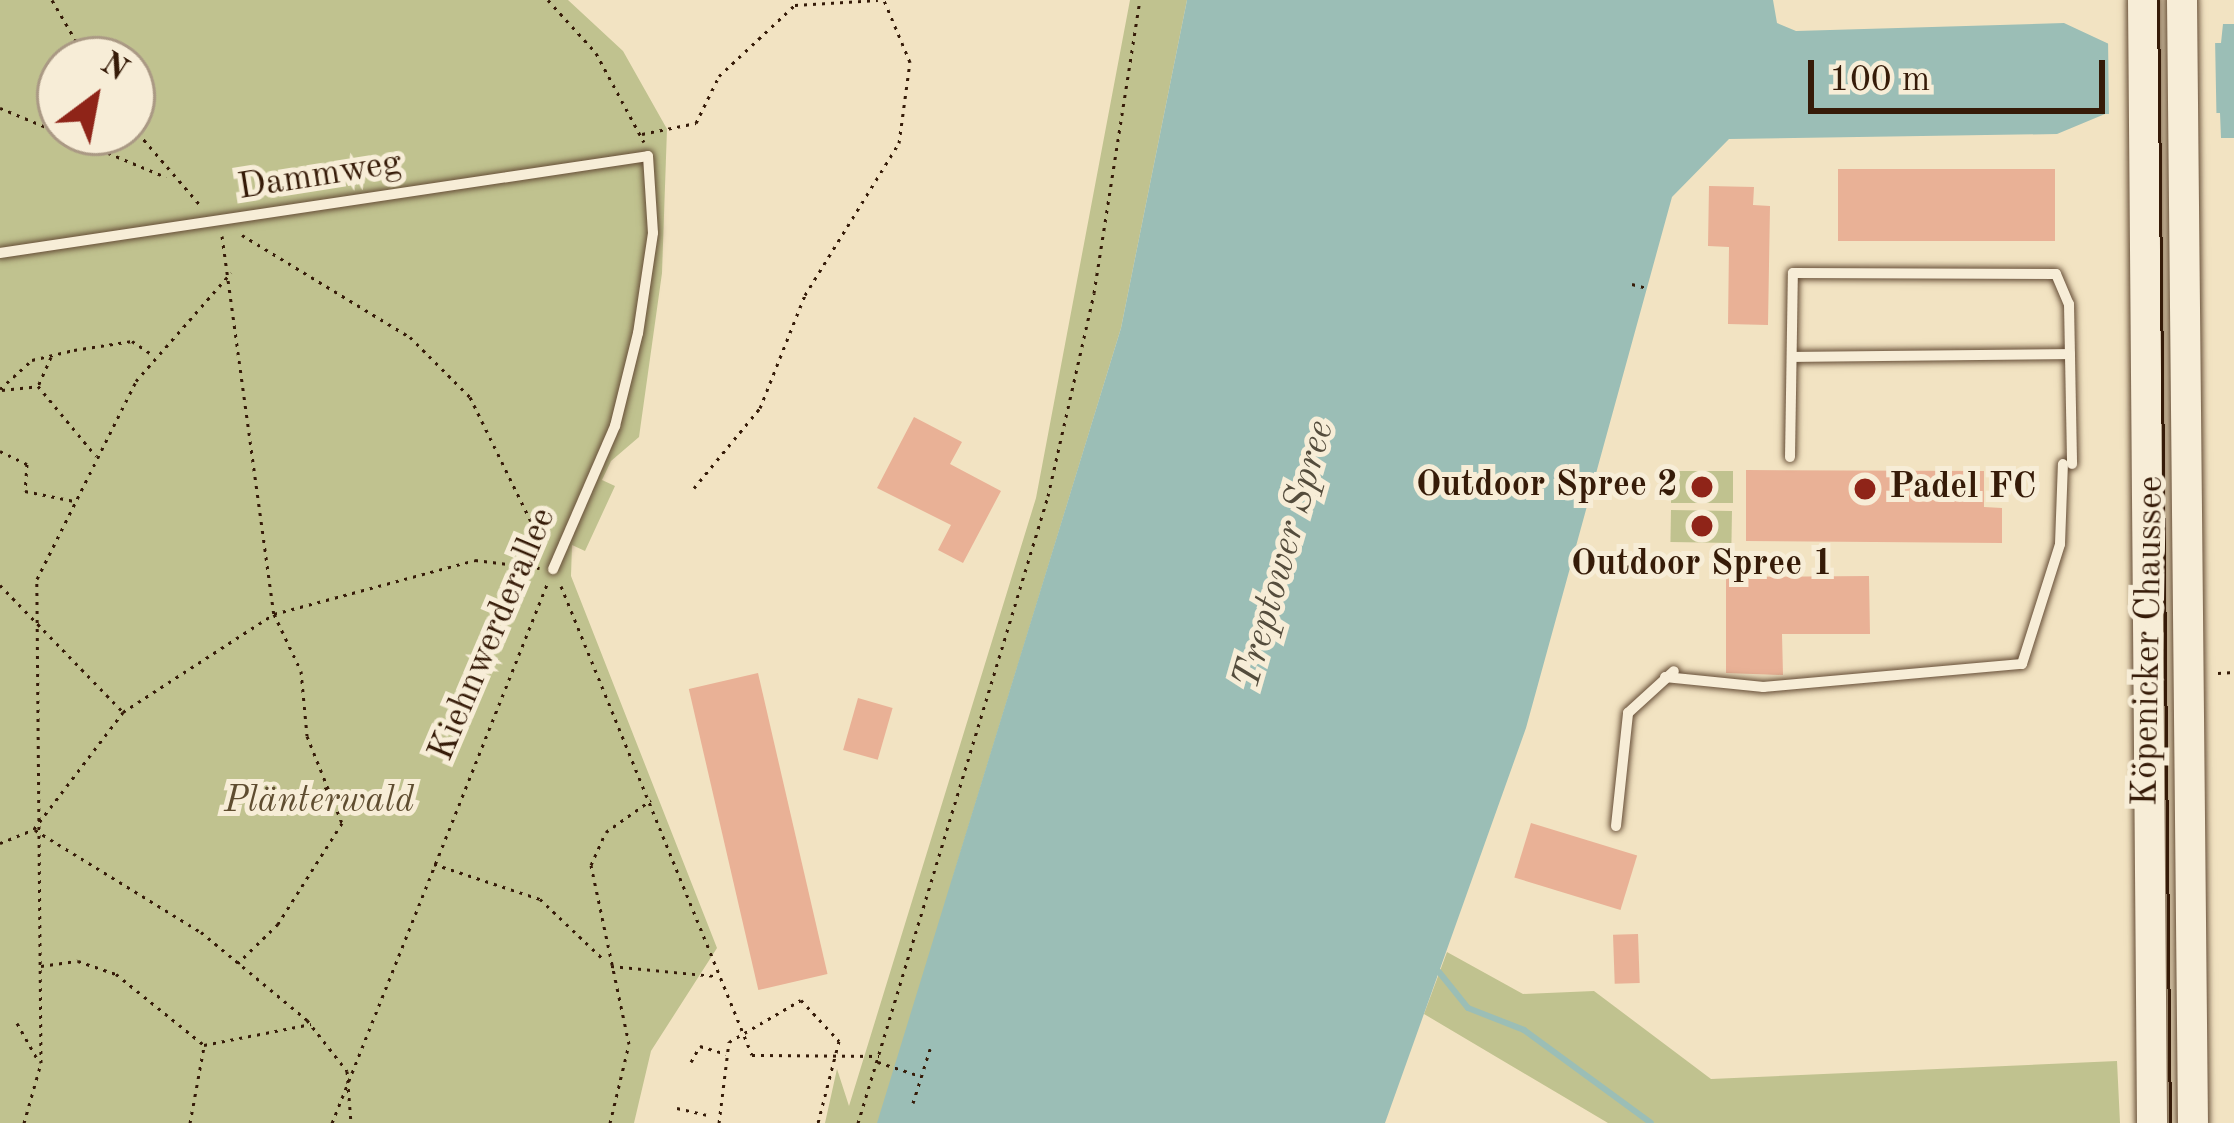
<!DOCTYPE html>
<meta charset="utf-8">
<style>
body{margin:0}
#map{position:relative;width:2234px;height:1123px;overflow:hidden;background:#f2e3c2;font-family:"Old Standard TT",serif}
div>[style]{position:absolute}
[style*='--x']{left:calc(var(--x)*1px);top:calc(var(--y)*1px);width:calc(var(--w)*1px);rotate:calc(var(--a)*1deg)}
.green>*{inset:0;background:#c0c28f;transform-origin:0 0}
.water>*{inset:0;background:#9bbeb6}
.pier>*{inset:0;background:#f2e3c2}
.stream>*{height:6px;margin:-3px;padding:0 3px;transform-origin:3px;border-radius:3px;background:#9bbeb6}
.building>*{inset:0;background:#e9b196;transform-origin:0 0}
.path>*{height:3px;margin-top:-1.5px;transform-origin:0;background:repeating-linear-gradient(90deg,#361b08 0 3px,transparent 0 9px)}
.roads{filter:drop-shadow(0 0 3px #654d36) drop-shadow(0 0 3px #654d36)}
.service>*{height:10px;margin:-5px;padding:0 5px;transform-origin:5px;border-radius:5px;background:#f7edd7}
.secondary>*{height:30px;margin:-15px;padding:0 15px;transform-origin:15px;border-radius:15px;background:#f7edd7}
.tram>*{height:3px;margin:-1.5px;padding:0 1.5px;transform-origin:1.5px;border-radius:1.5px;background:#361b08}
.dots>*{width:33px;height:33px;translate:-50% -50%;box-sizing:border-box;border:6px solid #f7edd7;border-radius:50%}
span{translate:-50% -50%;white-space:nowrap;text-align:center;line-height:1.15;-webkit-text-stroke:10px #f7edd7;paint-order:stroke}
.street-label{font-size:36px;color:#361b08}
.poi-label{font-size:36px;color:#361b08;font-weight:700}
.right{translate:-100% -50%;text-align:right}
.left{translate:0 -50%;text-align:left}
.park-label{font-size:36px;color:#5f4d30;font-style:italic}
.water-label{font-size:39px;color:#544c3c;font-style:italic}
.north{position:absolute;left:36px;top:36px;width:120px;height:120px;box-sizing:border-box;background:#f7edd7;border:3px solid #aa9984;border-radius:50%;rotate:32deg;font-size:33px;font-weight:700;line-height:48px;text-align:center;color:#361b08}
.north::after{content:'';display:block;margin:auto;width:42px;height:54px;background:#8f2418;clip-path:polygon(50% 0,100% 100%,50% 72%,0 100%)}
.scale{position:absolute;left:1808px;top:60px;width:297px;height:54px;box-sizing:border-box;border:6px solid #361b08;border-top:0;padding-left:15px;font-size:36px;line-height:42px;white-space:nowrap;color:#361b08;-webkit-text-stroke:9px #f7edd7;paint-order:stroke}
</style>
<div id="map">
<div class="green">
<i style="clip-path:polygon(evenodd,0 0,568px 0,623px 51px,667px 129px,662px 273px,639px 437px,611px 461px,602px 480px,615px 486px,585px 551px,572px 545px,571px 576px,717px 948px,651px 1051px,634px 1123px,0 1123px,0 0,60px 60px,132px 60px,132px 132px,60px 132px,60px 60px)"></i>
<i style="clip-path:polygon(1130px 0,1187px 0,1121px 328px,953px 877px,897px 1123px,825px 1123px,837px 1069px,849px 1106px,1036px 498px)"></i>
<i style="left:1671px;top:471px;width:62px;height:32px"></i>
<i style="left:1671px;top:510px;width:61px;height:32px;rotate:1deg"></i>
<i style="clip-path:polygon(1447px 952px,1523px 994px,1594px 991px,1711px 1079px,2117px 1061px,2120px 1123px,1608px 1123px,1424px 1014px)"></i>
</div>
<div class="water">
<i style="clip-path:polygon(1187px 0,1773px 0,1777px 23px,1796px 31px,2064px 23px,2109px 44px,2221px 43px,2223px 24px,2234px 24px,2234px 138px,2221px 138px,2220px 113px,2105px 114px,2057px 134px,1729px 139px,1672px 197px,1526px 728px,1385px 1123px,877px 1123px,1121px 328px)"></i>
</div>
<div class="pier">
<i style="clip-path:polygon(2108px 37px,2215px 37px,2217px 143px,2215px 119px,2109px 120px)"></i>
</div>
<div class="stream">
<i style="--x:1439;--y:972;--w:46;--a:51.1"></i>
<i style="--x:1468;--y:1008;--w:60;--a:21.4"></i>
<i style="--x:1524;--y:1030;--w:157;--a:36.2"></i>
</div>
<div class="building">
<i style="left:1838px;top:169px;width:217px;height:72px"></i>
<i style="clip-path:polygon(1709px 186px,1754px 187px,1753px 205px,1770px 206px,1768px 325px,1728px 324px,1729px 247px,1708px 246px)"></i>
<i style="clip-path:polygon(914px 417px,962px 442px,950px 464px,1001px 491px,963px 563px,938px 550px,951px 525px,877px 488px)"></i>
<i style="clip-path:polygon(1746px 470px,1984px 471px,1984px 507px,2002px 508px,2002px 543px,1746px 541px)"></i>
<i style="clip-path:polygon(1869px 576px,1870px 634px,1782px 634px,1783px 675px,1726px 673px,1726px 577px)"></i>
<i style="left:758px;top:673px;width:309px;height:71px;rotate:77deg"></i>
<i style="left:858px;top:698px;width:36px;height:54px;rotate:16deg"></i>
<i style="left:1531px;top:823px;width:111px;height:57px;rotate:17deg"></i>
<i style="left:1638px;top:934px;width:49px;height:25px;rotate:88deg"></i>
</div>
<div class="path">
<i style="--x:52;--y:0;--w:69;--a:59.7"></i>
<i style="--x:548;--y:0;--w:72;--a:47.8"></i>
<i style="--x:596;--y:53;--w:101;--a:61.7"></i>
<i style="--x:0;--y:108;--w:180;--a:22.6"></i>
<i style="--x:132;--y:126;--w:104;--a:49.3"></i>
<i style="--x:642;--y:134;--w:55;--a:-11.5"></i>
<i style="--x:696;--y:123;--w:52;--a:-63.9"></i>
<i style="--x:719;--y:76;--w:104;--a:-43.1"></i>
<i style="--x:795;--y:5;--w:83;--a:-3.4"></i>
<i style="--x:242;--y:235;--w:197;--a:31.3"></i>
<i style="--x:410;--y:337;--w:85;--a:45"></i>
<i style="--x:470;--y:397;--w:170;--a:63.9"></i>
<i style="--x:222;--y:236;--w:382;--a:82.2"></i>
<i style="--x:274;--y:614;--w:63;--a:64.7"></i>
<i style="--x:301;--y:671;--w:65;--a:84.7"></i>
<i style="--x:307;--y:736;--w:94;--a:68.1"></i>
<i style="--x:342;--y:823;--w:120;--a:122.4"></i>
<i style="--x:278;--y:924;--w:56;--a:135.7"></i>
<i style="--x:1632;--y:284;--w:16;--a:15"></i>
<i style="--x:51;--y:357;--w:32;--a:114"></i>
<i style="--x:38;--y:386;--w:91;--a:50.4"></i>
<i style="--x:0;--y:389;--w:43;--a:-42.2"></i>
<i style="--x:32;--y:360;--w:43;--a:-13.4"></i>
<i style="--x:74;--y:350;--w:59;--a:-8.8"></i>
<i style="--x:132;--y:341;--w:25;--a:34"></i>
<i style="--x:2;--y:390;--w:36;--a:-6"></i>
<i style="--x:0;--y:451;--w:30;--a:26"></i>
<i style="--x:27;--y:464;--w:27;--a:94"></i>
<i style="--x:25;--y:491;--w:50;--a:11.5"></i>
<i style="--x:694;--y:488;--w:104;--a:-50.5"></i>
<i style="--x:760;--y:408;--w:122;--a:-68.3"></i>
<i style="--x:805;--y:295;--w:179;--a:-58.3"></i>
<i style="--x:899;--y:143;--w:82;--a:-82.3"></i>
<i style="--x:910;--y:62;--w:67;--a:-112.8"></i>
<i style="--x:0;--y:585;--w:175;--a:45.9"></i>
<i style="--x:561;--y:586;--w:506;--a:67.84"></i>
<i style="--x:752;--y:1055;--w:127;--a:0.5"></i>
<i style="--x:2218;--y:673;--w:16;--a:-4"></i>
<i style="--x:272;--y:801;--w:62;--a:-13.1"></i>
<i style="--x:35;--y:830;--w:195;--a:31.6"></i>
<i style="--x:201;--y:932;--w:138;--a:39.7"></i>
<i style="--x:307;--y:1020;--w:65;--a:51.9"></i>
<i style="--x:347;--y:1071;--w:52;--a:85.6"></i>
<i style="--x:0;--y:843;--w:37;--a:-22"></i>
<i style="--x:34;--y:829;--w:147;--a:-52.7"></i>
<i style="--x:123;--y:712;--w:180;--a:-33"></i>
<i style="--x:274;--y:614;--w:208;--a:-15"></i>
<i style="--x:475;--y:560;--w:65;--a:7"></i>
<i style="--x:434;--y:864;--w:112;--a:18.3"></i>
<i style="--x:540;--y:899;--w:88;--a:43.6"></i>
<i style="--x:41;--y:966;--w:37;--a:-8"></i>
<i style="--x:78;--y:961;--w:40;--a:18.9"></i>
<i style="--x:116;--y:974;--w:113;--a:38.9"></i>
<i style="--x:204;--y:1045;--w:109;--a:-11.1"></i>
<i style="--x:611;--y:966;--w:103;--a:5.5"></i>
<i style="--x:17;--y:1023;--w:45;--a:60.6"></i>
<i style="--x:691;--y:1062;--w:18;--a:-61"></i>
<i style="--x:700;--y:1046;--w:27;--a:17"></i>
<i style="--x:878;--y:1062;--w:44;--a:18.4"></i>
<i style="--x:913;--y:1103;--w:57;--a:-72.5"></i>
<i style="--x:677;--y:1108;--w:35;--a:13"></i>
<i style="--x:24;--y:1123;--w:62;--a:-74.2"></i>
<i style="--x:41;--y:1063;--w:484;--a:-90.5"></i>
<i style="--x:37;--y:579;--w:221;--a:-63.4"></i>
<i style="--x:136;--y:381;--w:144;--a:-48.7"></i>
<i style="--x:190;--y:1123;--w:77;--a:-79.6"></i>
<i style="--x:332;--y:1123;--w:583;--a:-68.24"></i>
<i style="--x:610;--y:1123;--w:81;--a:-76.5"></i>
<i style="--x:629;--y:1044;--w:183;--a:-102"></i>
<i style="--x:591;--y:865;--w:36;--a:-66"></i>
<i style="--x:606;--y:832;--w:55;--a:-35.4"></i>
<i style="--x:719;--y:1123;--w:82;--a:-83"></i>
<i style="--x:729;--y:1042;--w:83;--a:-30.3"></i>
<i style="--x:801;--y:1000;--w:56;--a:47.2"></i>
<i style="--x:839;--y:1041;--w:85;--a:104.4"></i>
<i style="--x:858;--y:1123;--w:655;--a:-73.14"></i>
<i style="--x:1048;--y:496;--w:208;--a:-77.2"></i>
<i style="--x:1094;--y:293;--w:297;--a:-81.1"></i>
</div>
<div class="roads">
<div class="service">
<i style="--x:0;--y:253;--w:655;--a:-8.51"></i>
<i style="--x:648;--y:156;--w:77;--a:86.3"></i>
<i style="--x:653;--y:233;--w:101;--a:98.5"></i>
<i style="--x:638;--y:333;--w:96;--a:103.9"></i>
<i style="--x:615;--y:426;--w:156;--a:113.4"></i>
<i style="--x:1792;--y:357;--w:278;--a:-0.6"></i>
<i style="--x:1790;--y:457;--w:184;--a:-89.1"></i>
<i style="--x:1793;--y:273;--w:263;--a:0.2"></i>
<i style="--x:2056;--y:274;--w:33;--a:67"></i>
<i style="--x:2069;--y:304;--w:160;--a:88.9"></i>
<i style="--x:1665;--y:677;--w:99;--a:5.8"></i>
<i style="--x:1763;--y:687;--w:260;--a:-5.1"></i>
<i style="--x:2022;--y:664;--w:126;--a:-72.4"></i>
<i style="--x:2060;--y:544;--w:80;--a:-87.9"></i>
<i style="--x:1616;--y:826;--w:114;--a:-83.9"></i>
<i style="--x:1628;--y:713;--w:62;--a:-42.4"></i>
</div>
<div class="secondary">
<i style="--x:2143;--y:0;--w:1123;--a:89.54"></i>
<i style="--x:2182;--y:0;--w:1123;--a:89.44"></i>
</div>
</div>
<div class="tram">
<i style="--x:2158;--y:0;--w:1123;--a:89.39"></i>
</div>
<div class="dots">
<i style="left:1702px;top:487px;background:#8f2418"></i>
<i style="left:1865px;top:489px;background:#8f2418"></i>
<i style="left:1702px;top:526px;background:#8f2418"></i>
</div>
<div class="street-label">
<span style="left:320px;top:177px;rotate:-9deg">Dammweg</span>
<span style="left:494px;top:635px;rotate:-67deg">Kiehnwerderallee</span>
<span style="left:2150px;top:641px;rotate:-89deg">Köpenicker Chaussee</span>
</div>
<div class="poi-label">
<span class="right" style="left:1678px;top:487px">Outdoor Spree 2</span>
<span class="left" style="left:1889px;top:489px">Padel FC</span>
<span style="left:1702px;top:566px">Outdoor Spree 1</span>
</div>
<div class="park-label">
<span style="left:319px;top:803px">Plänterwald</span>
</div>
<div class="water-label">
<span style="left:1285px;top:555px;rotate:-74deg">Treptower Spree</span>
</div>
<div class="north">N</div>
<div class="scale">100 m</div>
</div>
